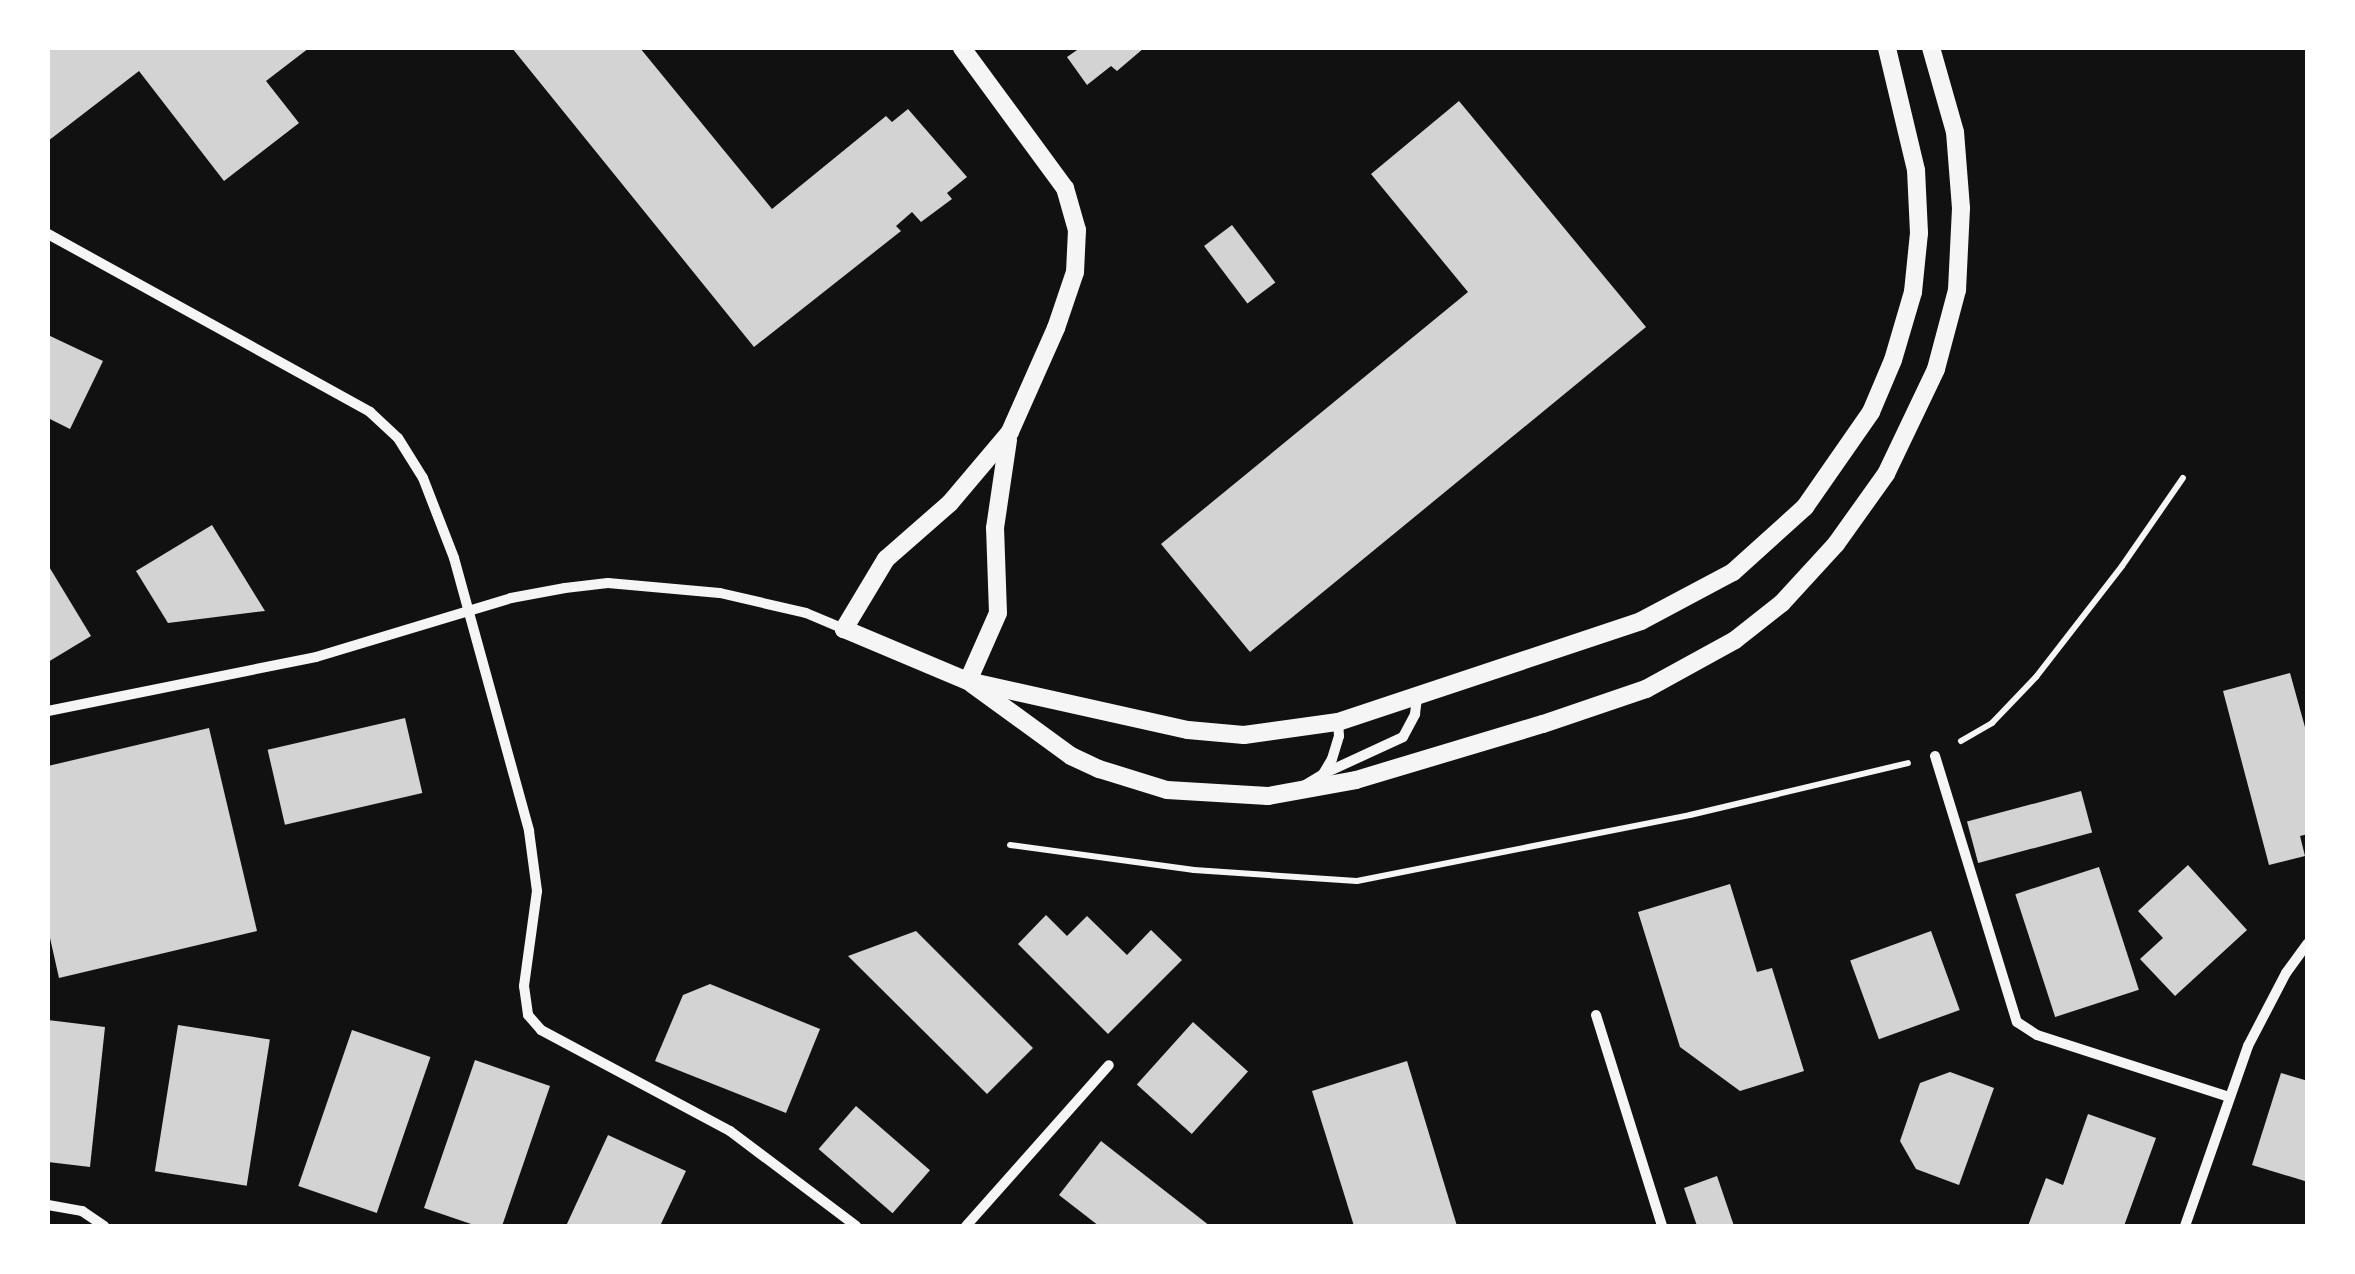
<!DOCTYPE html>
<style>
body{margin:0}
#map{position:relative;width:2355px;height:1274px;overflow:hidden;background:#111;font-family:"IBM Plex Sans",sans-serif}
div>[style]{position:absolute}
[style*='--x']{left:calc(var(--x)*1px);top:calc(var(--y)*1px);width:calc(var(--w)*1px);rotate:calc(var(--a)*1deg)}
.building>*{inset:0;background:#d3d3d3;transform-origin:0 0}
.path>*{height:6px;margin:-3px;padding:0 3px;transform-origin:3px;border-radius:3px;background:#f5f5f5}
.minor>*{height:10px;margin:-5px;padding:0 5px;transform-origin:5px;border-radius:5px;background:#f5f5f5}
.tertiary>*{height:18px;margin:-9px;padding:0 9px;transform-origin:9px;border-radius:9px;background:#f5f5f5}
span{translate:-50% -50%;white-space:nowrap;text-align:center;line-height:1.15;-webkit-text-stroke:9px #fff;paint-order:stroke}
.frame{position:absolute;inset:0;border:50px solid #fff;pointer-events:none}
</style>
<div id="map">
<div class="building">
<i style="clip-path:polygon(48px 48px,309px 48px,266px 81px,299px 123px,224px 181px,139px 71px,48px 141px)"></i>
<i style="clip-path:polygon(512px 48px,640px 48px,772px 209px,886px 116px,892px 122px,908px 109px,967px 177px,947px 193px,952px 199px,921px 222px,912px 212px,896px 226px,901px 231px,754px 347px)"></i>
<i style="clip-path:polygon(1080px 48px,1144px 48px,1117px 71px,1111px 66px,1087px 85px,1067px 57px)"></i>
<i style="clip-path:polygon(1459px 101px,1646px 327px,1250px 652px,1161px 544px,1468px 292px,1371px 174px)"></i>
<i style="left:1232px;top:225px;width:72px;height:35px;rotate:53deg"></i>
<i style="clip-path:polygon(48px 335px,103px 361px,70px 429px,48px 418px)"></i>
<i style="clip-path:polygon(212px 525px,265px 611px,168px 623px,136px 571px)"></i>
<i style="clip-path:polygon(48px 565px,91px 636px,48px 662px)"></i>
<i style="clip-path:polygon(2290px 673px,2308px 738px,2308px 834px,2300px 836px,2305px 856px,2269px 865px,2223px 691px)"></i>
<i style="left:405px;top:718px;width:77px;height:141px;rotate:77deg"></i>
<i style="clip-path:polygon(209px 728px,257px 931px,59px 978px,48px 929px,48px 766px)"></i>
<i style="left:2081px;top:791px;width:43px;height:118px;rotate:75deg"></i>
<i style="clip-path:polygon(2188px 865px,2247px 930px,2175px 996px,2140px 959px,2163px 938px,2138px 911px)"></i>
<i style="left:2099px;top:867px;width:129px;height:88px;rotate:72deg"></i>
<i style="clip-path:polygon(1730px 884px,1757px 972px,1772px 968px,1804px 1071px,1740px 1091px,1680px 1047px,1638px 912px)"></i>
<i style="clip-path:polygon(1046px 915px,1067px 936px,1087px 916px,1127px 955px,1151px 930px,1182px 960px,1108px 1034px,1018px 944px)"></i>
<i style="clip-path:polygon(916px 931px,1033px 1048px,987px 1094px,848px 956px)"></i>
<i style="left:1931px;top:931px;width:84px;height:86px;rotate:70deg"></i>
<i style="clip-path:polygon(710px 984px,820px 1029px,786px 1113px,655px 1061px,683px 995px)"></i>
<i style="clip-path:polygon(48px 1020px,105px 1027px,90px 1167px,48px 1162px)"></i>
<i style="left:1193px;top:1022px;width:74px;height:84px;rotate:42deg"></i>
<i style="left:178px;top:1025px;width:93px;height:148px;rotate:9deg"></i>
<i style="left:352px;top:1030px;width:83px;height:165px;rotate:19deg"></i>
<i style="clip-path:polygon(475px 1060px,550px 1086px,502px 1226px,477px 1226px,424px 1208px)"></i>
<i style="clip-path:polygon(1407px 1061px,1457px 1226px,1354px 1226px,1312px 1091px)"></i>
<i style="clip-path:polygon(1950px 1072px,1994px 1088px,1959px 1185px,1916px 1169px,1900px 1141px,1920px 1083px)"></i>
<i style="clip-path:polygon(2281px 1073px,2308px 1081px,2308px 1182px,2252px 1165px)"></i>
<i style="left:856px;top:1106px;width:98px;height:57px;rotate:41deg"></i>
<i style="clip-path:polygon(2088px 1114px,2156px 1138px,2124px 1226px,2028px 1226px,2046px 1178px,2063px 1185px)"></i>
<i style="clip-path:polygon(608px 1135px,686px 1171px,660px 1226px,566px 1226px)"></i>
<i style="clip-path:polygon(1101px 1141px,1210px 1226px,1099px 1226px,1059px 1195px)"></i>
<i style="clip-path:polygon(1717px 1176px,1734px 1226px,1697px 1226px,1684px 1188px)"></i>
</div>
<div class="path">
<i style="--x:1961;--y:741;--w:36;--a:-30"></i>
<i style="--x:1992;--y:723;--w:64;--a:-46.3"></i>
<i style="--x:2036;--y:677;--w:140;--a:-52.2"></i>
<i style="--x:2122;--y:566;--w:107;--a:-55.3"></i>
<i style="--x:1010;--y:845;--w:186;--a:7.7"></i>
<i style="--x:1194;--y:870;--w:163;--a:3.9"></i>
<i style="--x:1357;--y:881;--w:339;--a:-11.2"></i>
<i style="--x:1690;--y:815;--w:224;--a:-13.4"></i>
</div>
<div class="minor">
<i style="--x:48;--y:234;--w:368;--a:28.9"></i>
<i style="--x:370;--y:412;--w:38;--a:43"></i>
<i style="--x:398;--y:438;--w:47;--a:58"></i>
<i style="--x:423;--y:478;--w:86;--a:68.8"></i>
<i style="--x:454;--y:558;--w:283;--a:74.6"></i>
<i style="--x:529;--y:831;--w:61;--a:82.4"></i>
<i style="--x:537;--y:891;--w:96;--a:97.8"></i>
<i style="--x:524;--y:986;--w:29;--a:82"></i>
<i style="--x:528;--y:1015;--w:20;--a:49"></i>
<i style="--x:541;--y:1030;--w:214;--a:28.1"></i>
<i style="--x:730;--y:1131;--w:158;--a:37"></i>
<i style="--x:48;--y:711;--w:273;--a:-11.4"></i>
<i style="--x:316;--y:657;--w:204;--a:-16.8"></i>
<i style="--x:511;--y:598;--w:55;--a:-10.5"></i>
<i style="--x:565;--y:588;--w:43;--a:-6.6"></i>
<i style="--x:608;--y:583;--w:112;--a:5.1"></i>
<i style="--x:720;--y:593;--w:88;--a:13.1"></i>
<i style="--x:806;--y:613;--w:41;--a:22.8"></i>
<i style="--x:1935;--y:756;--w:278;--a:72.9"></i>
<i style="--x:2017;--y:1022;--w:24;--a:33"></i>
<i style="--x:2037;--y:1035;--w:202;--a:17.9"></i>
<i style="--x:1323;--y:774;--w:88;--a:-24.8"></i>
<i style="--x:1403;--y:737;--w:26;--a:-62"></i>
<i style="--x:1415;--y:714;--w:17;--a:-83"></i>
<i style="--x:1305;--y:785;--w:21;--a:-31"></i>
<i style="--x:1323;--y:774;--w:17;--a:-59"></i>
<i style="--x:1332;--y:759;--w:24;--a:-73"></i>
<i style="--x:1339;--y:736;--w:14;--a:-94"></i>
<i style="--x:1596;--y:1015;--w:221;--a:72.6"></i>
<i style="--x:48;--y:1205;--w:35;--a:10"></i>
<i style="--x:82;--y:1211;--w:27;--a:34"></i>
<i style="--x:966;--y:1226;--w:215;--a:-48.4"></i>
<i style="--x:2185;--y:1226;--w:191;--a:-70.7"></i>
<i style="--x:2248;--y:1046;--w:82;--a:-62.5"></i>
<i style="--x:2286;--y:973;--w:37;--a:-54"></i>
</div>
<div class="tertiary">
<i style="--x:962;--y:48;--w:174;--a:53.7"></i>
<i style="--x:1065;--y:188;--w:44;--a:74.1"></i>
<i style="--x:1077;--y:230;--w:42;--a:92.7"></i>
<i style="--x:1075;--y:272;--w:59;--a:108.7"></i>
<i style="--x:1056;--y:328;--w:114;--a:113.9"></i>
<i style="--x:1010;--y:432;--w:93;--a:130.2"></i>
<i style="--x:950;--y:503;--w:85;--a:138.8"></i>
<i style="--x:886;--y:559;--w:82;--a:121"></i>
<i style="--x:844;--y:629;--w:134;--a:22.8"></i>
<i style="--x:968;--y:681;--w:225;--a:12.6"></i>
<i style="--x:1188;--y:730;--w:56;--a:5.1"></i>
<i style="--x:1244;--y:735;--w:95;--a:-7.9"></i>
<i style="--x:1338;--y:722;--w:319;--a:-18.4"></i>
<i style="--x:1641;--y:621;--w:104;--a:-28"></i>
<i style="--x:1733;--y:572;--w:97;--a:-42.1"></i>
<i style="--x:1805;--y:507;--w:116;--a:-55.2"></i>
<i style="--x:1871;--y:412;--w:56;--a:-67.1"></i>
<i style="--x:1893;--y:360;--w:71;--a:-73.6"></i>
<i style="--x:1913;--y:292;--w:59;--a:-84.2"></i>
<i style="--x:1919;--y:233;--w:63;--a:-92.7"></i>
<i style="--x:1916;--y:170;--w:125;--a:-103.4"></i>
<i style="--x:968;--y:681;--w:74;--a:-66.2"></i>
<i style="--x:998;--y:613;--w:85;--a:-92"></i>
<i style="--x:995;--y:528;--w:89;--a:-81.6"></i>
<i style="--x:972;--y:684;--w:122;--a:36"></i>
<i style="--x:1071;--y:756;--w:31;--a:25"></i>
<i style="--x:1099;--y:769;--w:71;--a:17.2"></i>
<i style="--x:1167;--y:790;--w:101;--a:3.4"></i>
<i style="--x:1268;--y:796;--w:89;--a:-10.3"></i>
<i style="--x:1356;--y:780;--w:195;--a:-16.7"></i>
<i style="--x:1543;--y:724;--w:109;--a:-18.8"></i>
<i style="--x:1646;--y:689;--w:102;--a:-28.8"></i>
<i style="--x:1735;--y:640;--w:60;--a:-38.2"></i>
<i style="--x:1782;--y:603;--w:80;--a:-47.5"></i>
<i style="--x:1836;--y:544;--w:86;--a:-54.5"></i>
<i style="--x:1886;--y:474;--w:116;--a:-64.5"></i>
<i style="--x:1936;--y:369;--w:82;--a:-75.1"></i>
<i style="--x:1957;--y:290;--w:82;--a:-87.2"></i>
<i style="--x:1961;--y:208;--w:76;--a:-94.5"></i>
<i style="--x:1955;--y:132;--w:87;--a:-105.9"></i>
</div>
<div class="frame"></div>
</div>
